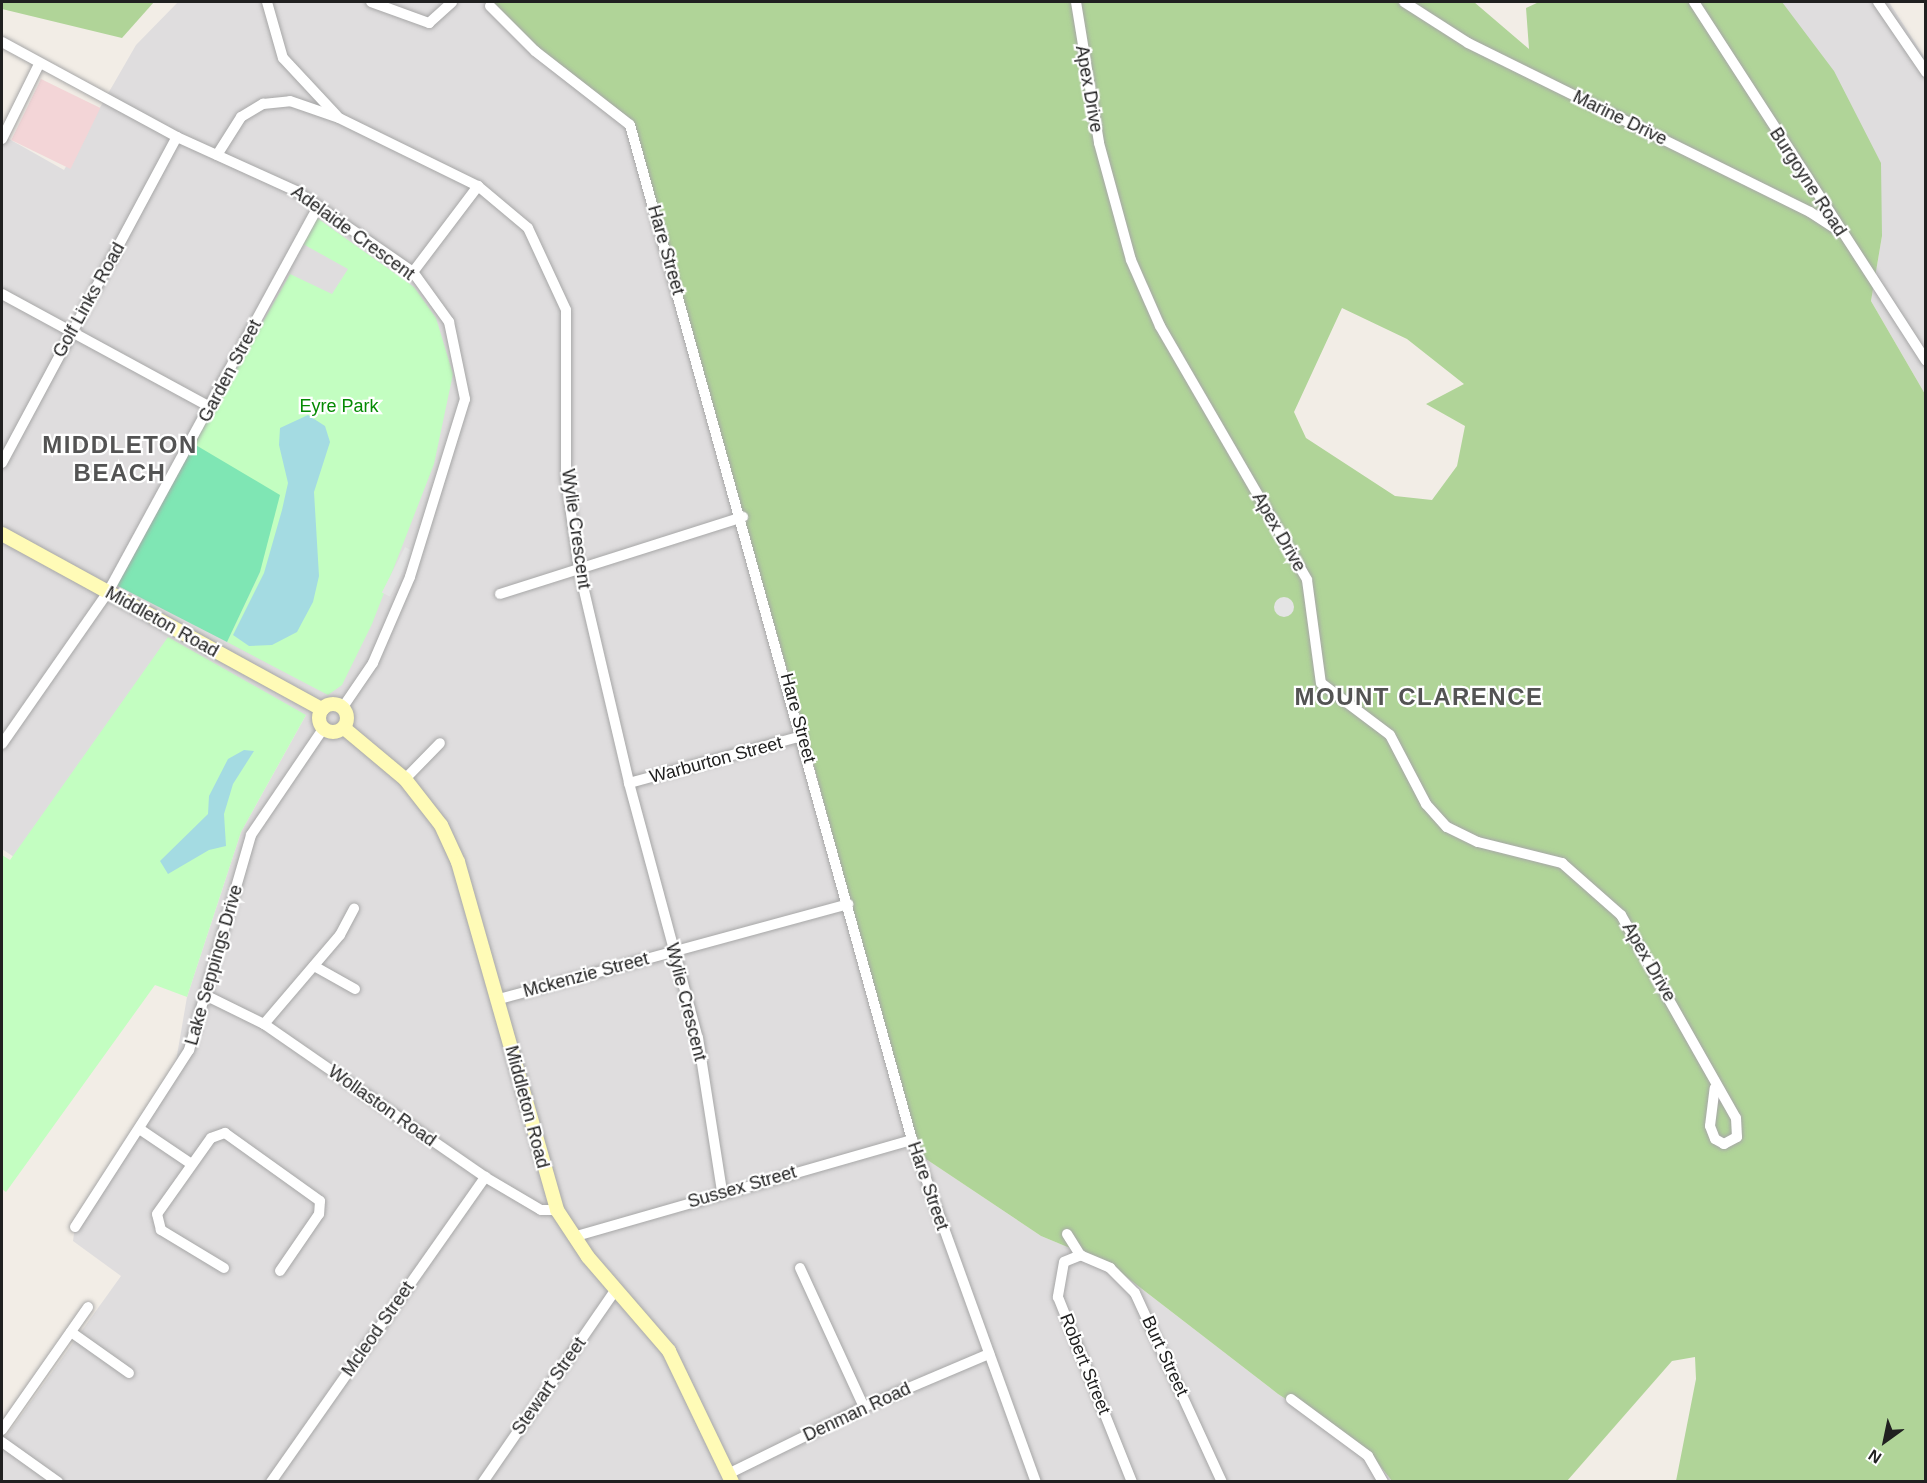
<!DOCTYPE html>
<style>
body{margin:0}
#map{position:relative;width:1927px;height:1483px;overflow:hidden;background:#f2ede6;font-family:Arial,sans-serif}
div>[style]{position:absolute}
[style*='--x']{left:calc(var(--x)*1px);top:calc(var(--y)*1px);width:calc(var(--w)*1px);rotate:calc(var(--a)*1deg)}
.residential>*{inset:0;background:#dfddde}
.commercial>*{inset:0;background:#f3d5d7;transform-origin:0 0}
.forest>*{inset:0;background:#b0d498}
.park>*{inset:0;background:#c3fec1}
.pitch>*{inset:0;background:#7fe6b4}
.parking>*{inset:0;background:#e4e4e4;transform-origin:0 0}
.round{border-radius:50%}
.water>*{inset:0;background:#a4dbe2}
.roads{filter:drop-shadow(0 0 2px #a7a7a7) drop-shadow(0 0 2px #a7a7a7)}
.minor>*{height:10px;margin:-5px;padding:0 5px;transform-origin:5px;border-radius:5px;background:#fff}
.secondary>*{height:14px;margin:-7px;padding:0 7px;transform-origin:7px;border-radius:7px;background:#fffbb7}
.secondary>.ring{margin:-7px;padding:0;box-sizing:content-box;background:none;border:14px solid #fffbb7;border-radius:50%}
span{translate:-50% -50%;white-space:nowrap;text-align:center;line-height:1.15;-webkit-text-stroke:4.5px #fff;paint-order:stroke}
.street-label{font-size:18px;color:#202020}
.park-label{font-size:18px;color:#058a03}
.district-label{font-size:24px;color:#535353;font-weight:700;letter-spacing:1.5px}
.frame{position:absolute;inset:0;border:3px solid #202020;pointer-events:none}
.north{position:absolute;left:1855px;top:1411px;width:60px;height:60px;-webkit-text-stroke:4px #fff;paint-order:stroke;rotate:213deg;font-size:16px;font-weight:700;line-height:24px;text-align:center;color:#202020}
.north::after{content:'';display:block;margin:auto;width:21px;height:27px;background:#202020;clip-path:polygon(50% 0,100% 100%,50% 72%,0 100%)}
</style>
<div id="map">
<div class="residential">
<i style="clip-path:polygon(178px 2px,484px 2px,632px 129px,917px 1153px,1041px 1236px,1111px 1265px,1278px 1394px,1369px 1452px,1392px 1481px,2px 1482px,2px 1442px,121px 1276px,73px 1241px,75px 1227px,176px 1061px,187px 997px,241px 832px,306px 715px,20px 861px,2px 849px,2px 135px,64px 170px,136px 45px)"></i>
<i style="clip-path:polygon(1782px 2px,1889px 2px,1925px 58px,1925px 394px,1871px 301px,1882px 236px)"></i>
</div>
<div class="commercial">
<i style="left:41px;top:79px;width:66px;height:68px;rotate:26deg"></i>
</div>
<div class="forest">
<i style="clip-path:polygon(2px 2px,154px 2px,122px 38px,2px 9px)"></i>
<i style="clip-path:polygon(evenodd,484px 2px,1474px 2px,1529px 49px,1526px 8px,1539px 2px,1782px 2px,1834px 71px,1881px 163px,1882px 236px,1871px 301px,1925px 394px,1925px 1481px,1676px 1481px,1696px 1379px,1695px 1357px,1672px 1361px,1567px 1481px,1392px 1481px,1369px 1452px,1278px 1394px,1111px 1265px,1041px 1236px,917px 1153px,806px 736px,632px 129px,484px 2px,1342px 308px,1407px 339px,1464px 384px,1426px 404px,1465px 426px,1457px 466px,1432px 500px,1395px 496px,1306px 438px,1294px 412px,1342px 308px)"></i>
</div>
<div class="park">
<i style="clip-path:polygon(317px 218px,414px 287px,436px 318px,453px 374px,434px 464px,372px 624px,342px 685px,328px 695px,227px 642px,260px 572px,194px 444px,290px 274px,332px 294px,348px 269px,303px 244px)"></i>
<i style="clip-path:polygon(168px 637px,306px 715px,241px 832px,187px 997px,155px 985px,6px 1192px,2px 1189px,2px 855px,10px 860px)"></i>
</div>
<div class="pitch">
<i style="clip-path:polygon(194px 444px,280px 495px,260px 572px,227px 642px,116px 585px)"></i>
</div>
<div class="parking">
<i style="left:405px;top:547px;width:9px;height:51px;rotate:27deg"></i>
<i class="round" style="left:1274px;top:597px;width:20px;height:20px"></i>
</div>
<div class="water">
<i style="clip-path:polygon(308px 415px,325px 426px,330px 442px,314px 492px,319px 576px,313px 602px,297px 632px,272px 645px,249px 646px,233px 635px,264px 573px,282px 510px,288px 483px,279px 445px,280px 428px)"></i>
<i style="clip-path:polygon(244px 750px,254px 751px,233px 784px,224px 814px,226px 846px,209px 850px,168px 874px,160px 861px,208px 814px,209px 796px,228px 759px)"></i>
</div>
<div class="roads">
<div class="minor">
<i style="--x:267;--y:2;--w:58;--a:74.1"></i>
<i style="--x:283;--y:58;--w:79;--a:47"></i>
<i style="--x:371;--y:2;--w:62;--a:19.9"></i>
<i style="--x:429;--y:23;--w:31;--a:-42"></i>
<i style="--x:1076;--y:2;--w:143;--a:80.7"></i>
<i style="--x:1099;--y:143;--w:121;--a:74.7"></i>
<i style="--x:1131;--y:260;--w:72;--a:66.3"></i>
<i style="--x:1160;--y:326;--w:293;--a:59.9"></i>
<i style="--x:1307;--y:580;--w:104;--a:82.3"></i>
<i style="--x:1321;--y:683;--w:86;--a:37"></i>
<i style="--x:1390;--y:735;--w:78;--a:62.4"></i>
<i style="--x:1426;--y:804;--w:31;--a:48"></i>
<i style="--x:1447;--y:827;--w:34;--a:26"></i>
<i style="--x:1478;--y:842;--w:87;--a:14"></i>
<i style="--x:1562;--y:863;--w:79;--a:41.4"></i>
<i style="--x:1621;--y:915;--w:233;--a:60.5"></i>
<i style="--x:1736;--y:1118;--w:19;--a:87"></i>
<i style="--x:1737;--y:1137;--w:15;--a:152"></i>
<i style="--x:1724;--y:1144;--w:10;--a:-151"></i>
<i style="--x:1715;--y:1139;--w:14;--a:-111"></i>
<i style="--x:1710;--y:1126;--w:38;--a:-83"></i>
<i style="--x:1404;--y:2;--w:76;--a:32.6"></i>
<i style="--x:1468;--y:43;--w:381;--a:26.3"></i>
<i style="--x:1810;--y:212;--w:33;--a:33"></i>
<i style="--x:1694;--y:2;--w:427;--a:57.1"></i>
<i style="--x:1878;--y:2;--w:85;--a:55.6"></i>
<i style="--x:490;--y:6;--w:64;--a:45"></i>
<i style="--x:535;--y:51;--w:120;--a:37.9"></i>
<i style="--x:630;--y:125;--w:1053;--a:74.47"></i>
<i style="--x:912;--y:1140;--w:364;--a:70.1"></i>
<i style="--x:2;--y:42;--w:199;--a:28.5"></i>
<i style="--x:177;--y:137;--w:131;--a:24.4"></i>
<i style="--x:296;--y:191;--w:142;--a:34.7"></i>
<i style="--x:413;--y:272;--w:62;--a:54.2"></i>
<i style="--x:449;--y:322;--w:79;--a:78.3"></i>
<i style="--x:465;--y:399;--w:186;--a:107.2"></i>
<i style="--x:410;--y:577;--w:94;--a:113.3"></i>
<i style="--x:373;--y:663;--w:53;--a:124.3"></i>
<i style="--x:2;--y:139;--w:84;--a:-63.7"></i>
<i style="--x:217;--y:155;--w:45;--a:-57.7"></i>
<i style="--x:241;--y:117;--w:26;--a:-31"></i>
<i style="--x:263;--y:104;--w:27;--a:-6"></i>
<i style="--x:290;--y:101;--w:52;--a:19.1"></i>
<i style="--x:339;--y:118;--w:155;--a:26.1"></i>
<i style="--x:478;--y:186;--w:65;--a:40"></i>
<i style="--x:528;--y:228;--w:90;--a:65.1"></i>
<i style="--x:566;--y:310;--w:168;--a:90"></i>
<i style="--x:566;--y:478;--w:92;--a:81.9"></i>
<i style="--x:579;--y:569;--w:220;--a:76.8"></i>
<i style="--x:629;--y:783;--w:264;--a:74.9"></i>
<i style="--x:698;--y:1038;--w:156;--a:81.1"></i>
<i style="--x:413;--y:272;--w:108;--a:-52.9"></i>
<i style="--x:2;--y:294;--w:237;--a:28.5"></i>
<i style="--x:2;--y:463;--w:370;--a:-61.8"></i>
<i style="--x:500;--y:594;--w:255;--a:-17.6"></i>
<i style="--x:2;--y:744;--w:185;--a:-55.1"></i>
<i style="--x:108;--y:592;--w:439;--a:-61.4"></i>
<i style="--x:405;--y:779;--w:50;--a:-45.8"></i>
<i style="--x:629;--y:783;--w:179;--a:-15.2"></i>
<i style="--x:314;--y:966;--w:47;--a:29.3"></i>
<i style="--x:207;--y:996;--w:64;--a:26.2"></i>
<i style="--x:264;--y:1024;--w:269;--a:34.7"></i>
<i style="--x:485;--y:1177;--w:65;--a:30.5"></i>
<i style="--x:541;--y:1210;--w:16;--a:0"></i>
<i style="--x:499;--y:999;--w:362;--a:-15.2"></i>
<i style="--x:264;--y:1024;--w:117;--a:-49.5"></i>
<i style="--x:340;--y:935;--w:30;--a:-62"></i>
<i style="--x:141;--y:1130;--w:59;--a:34"></i>
<i style="--x:75;--y:1227;--w:211;--a:-57.2"></i>
<i style="--x:189;--y:1050;--w:224;--a:-73.9"></i>
<i style="--x:251;--y:835;--w:128;--a:-55.8"></i>
<i style="--x:1067;--y:1234;--w:25;--a:58"></i>
<i style="--x:1080;--y:1255;--w:33;--a:23"></i>
<i style="--x:1110;--y:1268;--w:35;--a:45"></i>
<i style="--x:1135;--y:1293;--w:208;--a:65.3"></i>
<i style="--x:573;--y:1237;--w:353;--a:-16"></i>
<i style="--x:1081;--y:1255;--w:18;--a:158"></i>
<i style="--x:1064;--y:1262;--w:36;--a:100"></i>
<i style="--x:1058;--y:1297;--w:199;--a:68.2"></i>
<i style="--x:224;--y:1268;--w:74;--a:-148.9"></i>
<i style="--x:161;--y:1230;--w:16;--a:-104"></i>
<i style="--x:157;--y:1214;--w:93;--a:-54.6"></i>
<i style="--x:211;--y:1138;--w:15;--a:-20"></i>
<i style="--x:225;--y:1133;--w:117;--a:35.6"></i>
<i style="--x:320;--y:1201;--w:13;--a:94"></i>
<i style="--x:319;--y:1214;--w:69;--a:124.4"></i>
<i style="--x:800;--y:1268;--w:153;--a:65.3"></i>
<i style="--x:71;--y:1332;--w:71;--a:35.3"></i>
<i style="--x:1291;--y:1399;--w:96;--a:36.5"></i>
<i style="--x:1368;--y:1456;--w:30;--a:60"></i>
<i style="--x:2;--y:1430;--w:150;--a:-55"></i>
<i style="--x:2;--y:1442;--w:69;--a:35.5"></i>
<i style="--x:728;--y:1474;--w:152;--a:-26.2"></i>
<i style="--x:864;--y:1407;--w:136;--a:-23"></i>
<i style="--x:271;--y:1482;--w:373;--a:-54.9"></i>
<i style="--x:483;--y:1482;--w:232;--a:-55.4"></i>
</div>
<div class="secondary">
<i style="--x:2;--y:534;--w:365;--a:28.7"></i>
<i class="ring" style="left:319px;top:704px;width:14px;height:14px"></i>
<i style="--x:344;--y:728;--w:80;--a:39.9"></i>
<i style="--x:405;--y:779;--w:58;--a:52"></i>
<i style="--x:441;--y:825;--w:41;--a:65.3"></i>
<i style="--x:458;--y:862;--w:362;--a:74.1"></i>
<i style="--x:557;--y:1210;--w:56;--a:56.6"></i>
<i style="--x:588;--y:1257;--w:124;--a:49.2"></i>
<i style="--x:669;--y:1351;--w:145;--a:64.3"></i>
</div>
</div>
<div class="street-label">
<span style="left:1089px;top:89px;rotate:80deg">Apex Drive</span>
<span style="left:1620px;top:118px;rotate:26deg">Marine Drive</span>
<span style="left:1808px;top:182px;rotate:57deg">Burgoyne Road</span>
<span style="left:353px;top:233px;rotate:36deg">Adelaide Crescent</span>
<span style="left:666px;top:250px;rotate:74deg">Hare Street</span>
<span style="left:89px;top:300px;rotate:-61deg">Golf Links Road</span>
<span style="left:230px;top:371px;rotate:-62deg">Garden Street</span>
<span style="left:576px;top:529px;rotate:82deg">Wylie Crescent</span>
<span style="left:1279px;top:532px;rotate:60deg">Apex Drive</span>
<span style="left:162px;top:622px;rotate:29deg">Middleton Road</span>
<span style="left:798px;top:718px;rotate:75deg">Hare Street</span>
<span style="left:716px;top:760px;rotate:-15deg">Warburton Street</span>
<span style="left:1649px;top:962px;rotate:60deg">Apex Drive</span>
<span style="left:214px;top:965px;rotate:-74deg">Lake Seppings Drive</span>
<span style="left:586px;top:975px;rotate:-15deg">Mckenzie Street</span>
<span style="left:686px;top:1002px;rotate:76deg">Wylie Crescent</span>
<span style="left:382px;top:1106px;rotate:35deg">Wollaston Road</span>
<span style="left:527px;top:1107px;rotate:75deg">Middleton Road</span>
<span style="left:928px;top:1186px;rotate:71deg">Hare Street</span>
<span style="left:742px;top:1187px;rotate:-16deg">Sussex Street</span>
<span style="left:378px;top:1329px;rotate:-55deg">Mcleod Street</span>
<span style="left:1165px;top:1356px;rotate:65deg">Burt Street</span>
<span style="left:1085px;top:1364px;rotate:68deg">Robert Street</span>
<span style="left:549px;top:1386px;rotate:-55deg">Stewart Street</span>
<span style="left:857px;top:1412px;rotate:-25deg">Denman Road</span>
</div>
<div class="park-label">
<span style="left:339px;top:406px">Eyre Park</span>
</div>
<div class="district-label">
<span style="left:120px;top:459px">MIDDLETON<br>BEACH</span>
<span style="left:1419px;top:697px">MOUNT CLARENCE</span>
</div>
<div class="frame"></div>
<div class="north">N</div>
</div>
